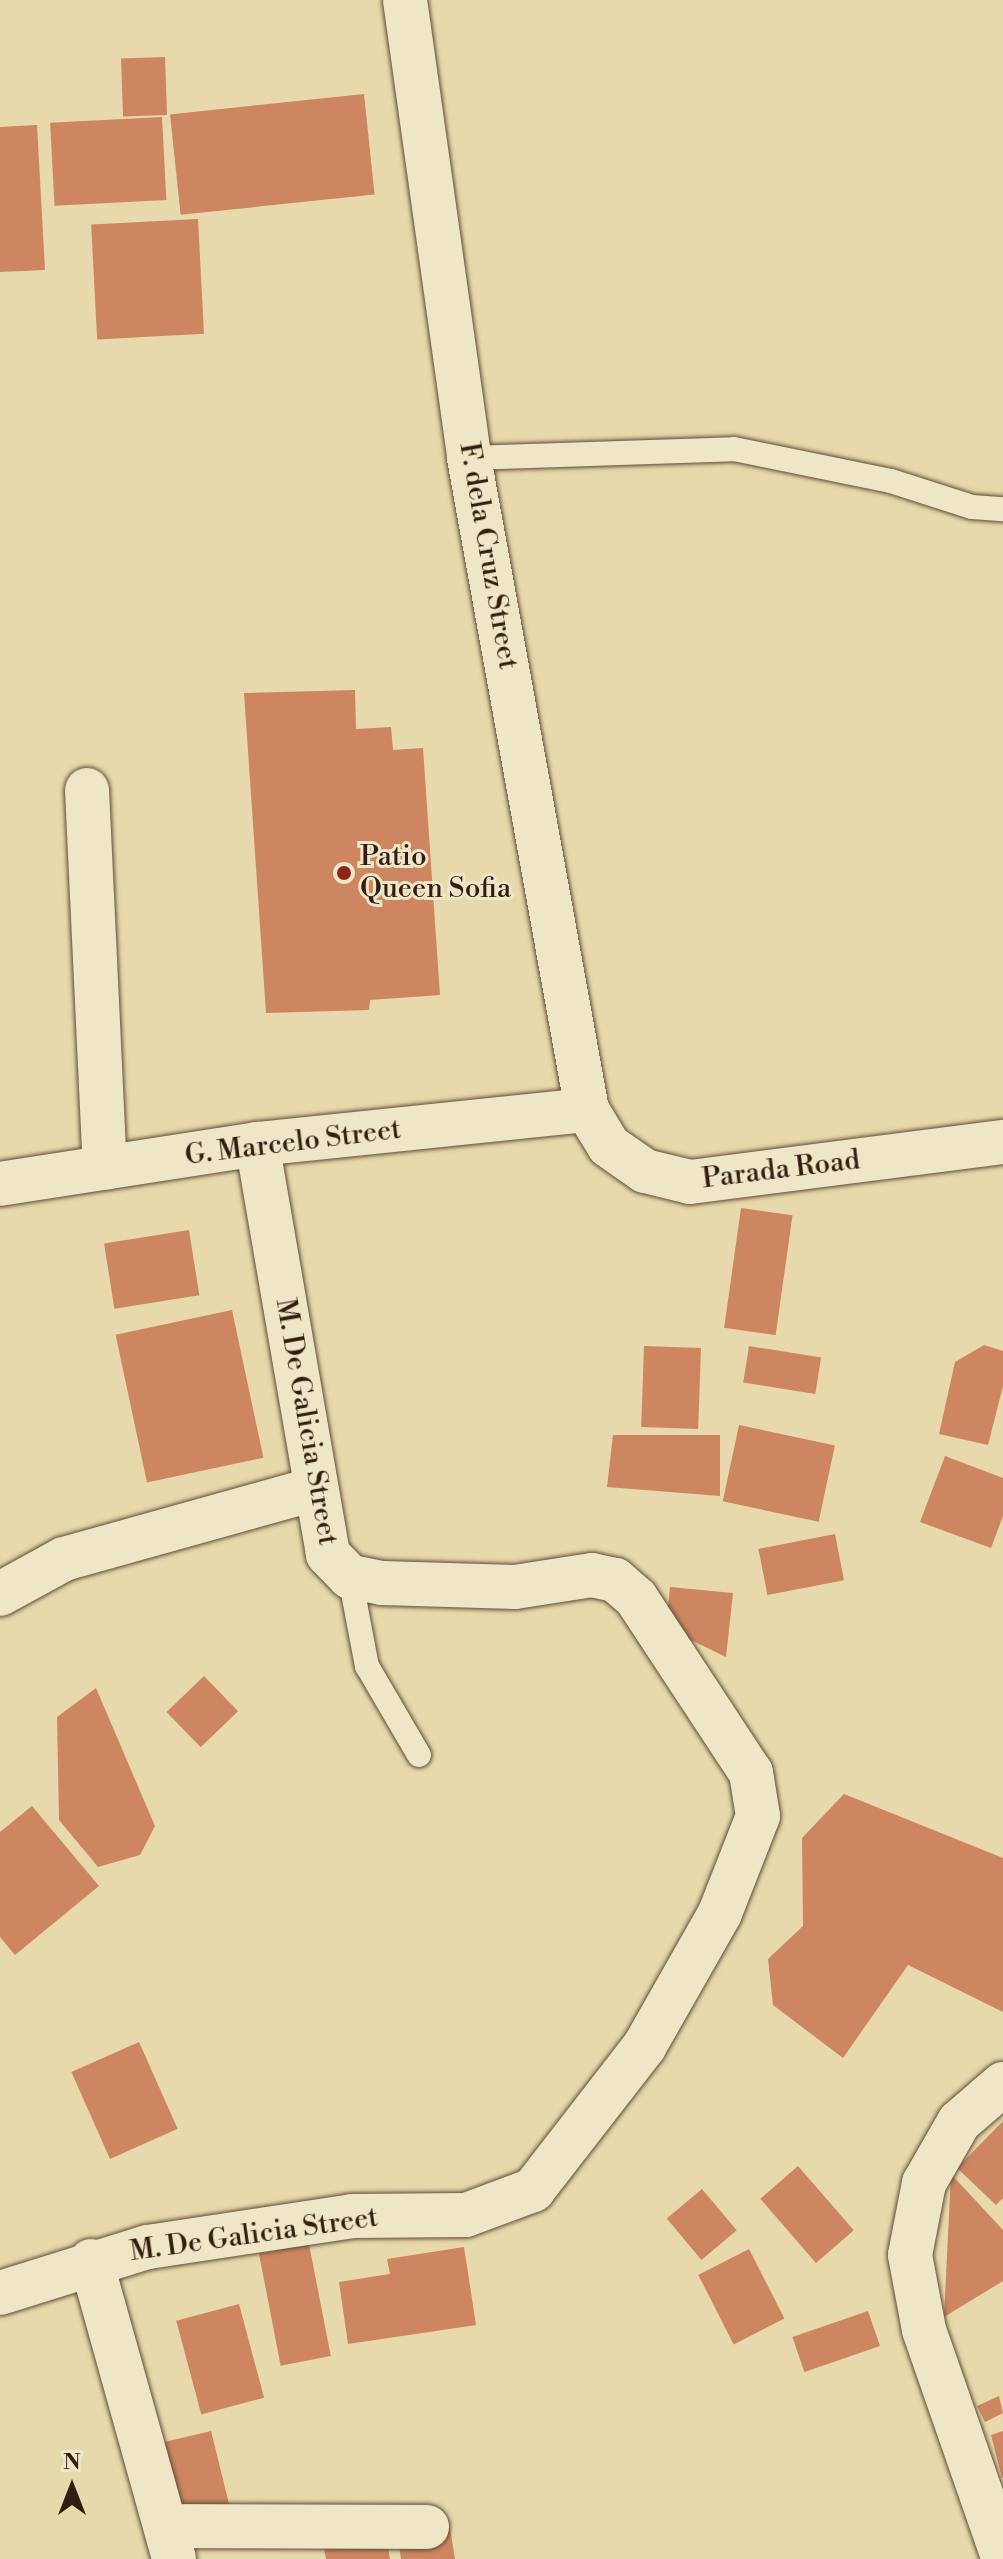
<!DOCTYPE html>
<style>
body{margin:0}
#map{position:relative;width:1003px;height:2559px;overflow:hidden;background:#e7d9ab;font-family:"Libre Bodoni",serif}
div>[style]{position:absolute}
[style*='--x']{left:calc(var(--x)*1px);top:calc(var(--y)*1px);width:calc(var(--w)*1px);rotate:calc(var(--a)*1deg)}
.building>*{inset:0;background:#cd8660;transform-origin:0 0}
.roads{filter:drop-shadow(0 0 2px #604c38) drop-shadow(0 0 2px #604c38)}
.lane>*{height:24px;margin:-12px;padding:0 12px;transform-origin:12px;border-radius:12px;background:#efe6c8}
.street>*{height:44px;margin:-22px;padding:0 22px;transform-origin:22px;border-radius:22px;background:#efe6c8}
.secondary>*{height:44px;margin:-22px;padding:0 22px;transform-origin:22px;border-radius:22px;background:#efe6c8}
.dots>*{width:22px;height:22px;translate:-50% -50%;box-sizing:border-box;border:4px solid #efe6c8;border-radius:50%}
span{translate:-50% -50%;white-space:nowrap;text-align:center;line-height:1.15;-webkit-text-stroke:6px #efe6c8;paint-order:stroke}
.street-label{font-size:28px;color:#331d12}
.poi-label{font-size:28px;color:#331d12}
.left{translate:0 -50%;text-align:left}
.north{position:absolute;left:32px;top:2447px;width:80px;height:80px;-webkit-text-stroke:6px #efe6c8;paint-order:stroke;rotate:0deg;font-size:22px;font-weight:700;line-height:32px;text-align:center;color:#331d12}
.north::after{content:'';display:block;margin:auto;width:28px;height:36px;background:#331d12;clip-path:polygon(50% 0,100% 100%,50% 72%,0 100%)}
</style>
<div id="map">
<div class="building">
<i style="left:165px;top:57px;width:58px;height:44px;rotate:88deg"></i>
<i style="left:364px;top:94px;width:101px;height:195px;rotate:84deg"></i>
<i style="left:162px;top:117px;width:83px;height:112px;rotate:87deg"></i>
<i style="clip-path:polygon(37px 125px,45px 270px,0 272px,0 127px)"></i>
<i style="left:198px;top:219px;width:115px;height:107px;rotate:87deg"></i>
<i style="clip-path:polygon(355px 690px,356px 729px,391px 727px,393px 750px,423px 748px,440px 995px,370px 1000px,369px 1010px,266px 1013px,244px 693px)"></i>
<i style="left:741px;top:1208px;width:52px;height:121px;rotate:8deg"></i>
<i style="left:189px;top:1230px;width:66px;height:86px;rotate:81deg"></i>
<i style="left:232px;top:1310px;width:151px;height:119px;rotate:78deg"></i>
<i style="clip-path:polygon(984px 1345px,1003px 1351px,1003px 1386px,988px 1445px,939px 1434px,955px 1362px)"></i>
<i style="left:644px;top:1346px;width:57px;height:81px;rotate:2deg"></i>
<i style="left:749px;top:1346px;width:73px;height:37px;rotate:9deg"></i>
<i style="left:739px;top:1425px;width:98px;height:78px;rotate:12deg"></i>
<i style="clip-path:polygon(613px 1435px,720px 1435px,720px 1496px,607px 1487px)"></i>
<i style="clip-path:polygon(945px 1456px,1003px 1478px,1003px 1516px,991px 1548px,920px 1522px)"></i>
<i style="left:835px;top:1534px;width:47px;height:78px;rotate:79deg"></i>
<i style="clip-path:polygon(670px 1587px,733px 1593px,726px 1657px,666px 1628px)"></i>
<i style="left:204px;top:1676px;width:49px;height:52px;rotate:46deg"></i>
<i style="clip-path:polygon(96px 1688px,155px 1826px,140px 1855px,98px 1867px,59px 1820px,57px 1717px)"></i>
<i style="clip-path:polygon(844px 1794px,1003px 1858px,1003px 2012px,908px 1965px,843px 2058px,773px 2005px,768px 1959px,803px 1926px,802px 1838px)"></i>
<i style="clip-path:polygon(32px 1806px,99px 1886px,15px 1955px,0 1937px,0 1832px)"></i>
<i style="left:139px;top:2042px;width:95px;height:74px;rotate:66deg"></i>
<i style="clip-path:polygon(1003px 2121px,1003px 2198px,996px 2205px,957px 2168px)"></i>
<i style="left:798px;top:2166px;width:85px;height:50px;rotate:49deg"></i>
<i style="clip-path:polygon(951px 2174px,1003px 2230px,1003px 2281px,944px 2317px)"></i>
<i style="left:702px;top:2189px;width:54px;height:46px;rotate:50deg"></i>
<i style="left:309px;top:2244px;width:114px;height:51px;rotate:79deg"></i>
<i style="clip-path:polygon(464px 2247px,476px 2325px,348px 2344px,339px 2282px,390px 2274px,387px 2259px)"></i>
<i style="left:749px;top:2249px;width:78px;height:57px;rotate:63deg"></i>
<i style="left:239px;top:2304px;width:97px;height:65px;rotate:75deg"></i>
<i style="left:868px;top:2311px;width:37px;height:80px;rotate:71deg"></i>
<i style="clip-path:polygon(999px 2396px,1003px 2413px,985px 2422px,977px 2406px)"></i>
<i style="clip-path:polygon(211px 2431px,232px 2516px,173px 2512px,156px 2444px)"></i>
<i style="clip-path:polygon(1003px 2431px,1003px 2478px,1002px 2478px,991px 2435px)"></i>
<i style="clip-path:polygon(450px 2528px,455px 2559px,401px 2559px,398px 2538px)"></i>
<i style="clip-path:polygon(386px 2536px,390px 2559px,326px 2559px,323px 2545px)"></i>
</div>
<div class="roads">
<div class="lane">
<i style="--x:469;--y:458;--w:265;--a:-1.9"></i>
<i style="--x:734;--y:449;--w:160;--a:11.5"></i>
<i style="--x:891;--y:481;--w:85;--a:17.8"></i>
<i style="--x:972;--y:507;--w:31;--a:4"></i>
<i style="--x:350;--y:1577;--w:91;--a:79.2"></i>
<i style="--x:367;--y:1666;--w:103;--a:59.7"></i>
</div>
<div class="street">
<i style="--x:87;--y:790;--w:378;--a:87.3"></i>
<i style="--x:0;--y:1594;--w:73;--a:-28.7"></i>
<i style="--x:64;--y:1559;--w:261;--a:-15.6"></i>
<i style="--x:1003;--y:2084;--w:58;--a:139.2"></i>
<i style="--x:959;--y:2122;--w:70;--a:119.8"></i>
<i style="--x:924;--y:2183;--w:73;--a:101"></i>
<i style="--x:910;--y:2255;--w:76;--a:79.4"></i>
<i style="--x:924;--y:2330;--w:240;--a:70.8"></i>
<i style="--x:91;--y:2261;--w:309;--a:74.4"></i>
<i style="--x:0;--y:2293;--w:155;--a:-17.3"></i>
<i style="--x:148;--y:2247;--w:206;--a:-8.6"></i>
<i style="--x:352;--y:2216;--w:114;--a:-0.5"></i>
<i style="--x:466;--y:2215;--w:72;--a:-20.5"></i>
<i style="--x:533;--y:2190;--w:181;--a:-52.2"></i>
<i style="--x:644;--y:2047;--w:154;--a:-60.4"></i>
<i style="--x:720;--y:1913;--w:104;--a:-68.6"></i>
<i style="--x:758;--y:1816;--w:44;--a:-99.2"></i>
<i style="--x:751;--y:1773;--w:209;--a:-123.3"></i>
<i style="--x:636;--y:1598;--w:28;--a:-139"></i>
<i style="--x:615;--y:1580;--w:24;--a:-168"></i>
<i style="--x:592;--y:1575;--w:78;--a:171.1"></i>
<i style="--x:515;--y:1587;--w:133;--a:-178.3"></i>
<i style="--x:382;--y:1583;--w:33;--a:-169"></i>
<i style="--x:350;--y:1577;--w:32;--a:-134"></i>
<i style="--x:328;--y:1554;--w:416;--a:-99.8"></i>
<i style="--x:169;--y:2526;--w:258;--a:0.2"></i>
</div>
<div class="secondary">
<i style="--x:405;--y:0;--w:462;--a:82"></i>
<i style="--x:469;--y:458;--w:663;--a:79.74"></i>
<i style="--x:587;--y:1110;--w:42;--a:58.6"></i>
<i style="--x:609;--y:1146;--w:44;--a:34.8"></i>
<i style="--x:645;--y:1171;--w:46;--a:13.7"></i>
<i style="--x:690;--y:1182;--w:316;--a:-7.3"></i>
<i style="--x:0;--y:1184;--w:260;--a:-8.8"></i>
<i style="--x:257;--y:1144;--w:332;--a:-5.9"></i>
</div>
</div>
<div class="dots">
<i style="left:344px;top:873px;background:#8f2418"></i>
</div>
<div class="street-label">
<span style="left:488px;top:556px;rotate:80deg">F. dela Cruz Street</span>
<span style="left:293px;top:1143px;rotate:-7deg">G. Marcelo Street</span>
<span style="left:781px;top:1170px;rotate:-7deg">Parada Road</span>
<span style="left:306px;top:1422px;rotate:80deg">M. De Galicia Street</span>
<span style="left:254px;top:2235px;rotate:-8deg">M. De Galicia Street</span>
</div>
<div class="poi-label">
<span class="left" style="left:360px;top:873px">Patio<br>Queen Sofia</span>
</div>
<div class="north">N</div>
</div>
